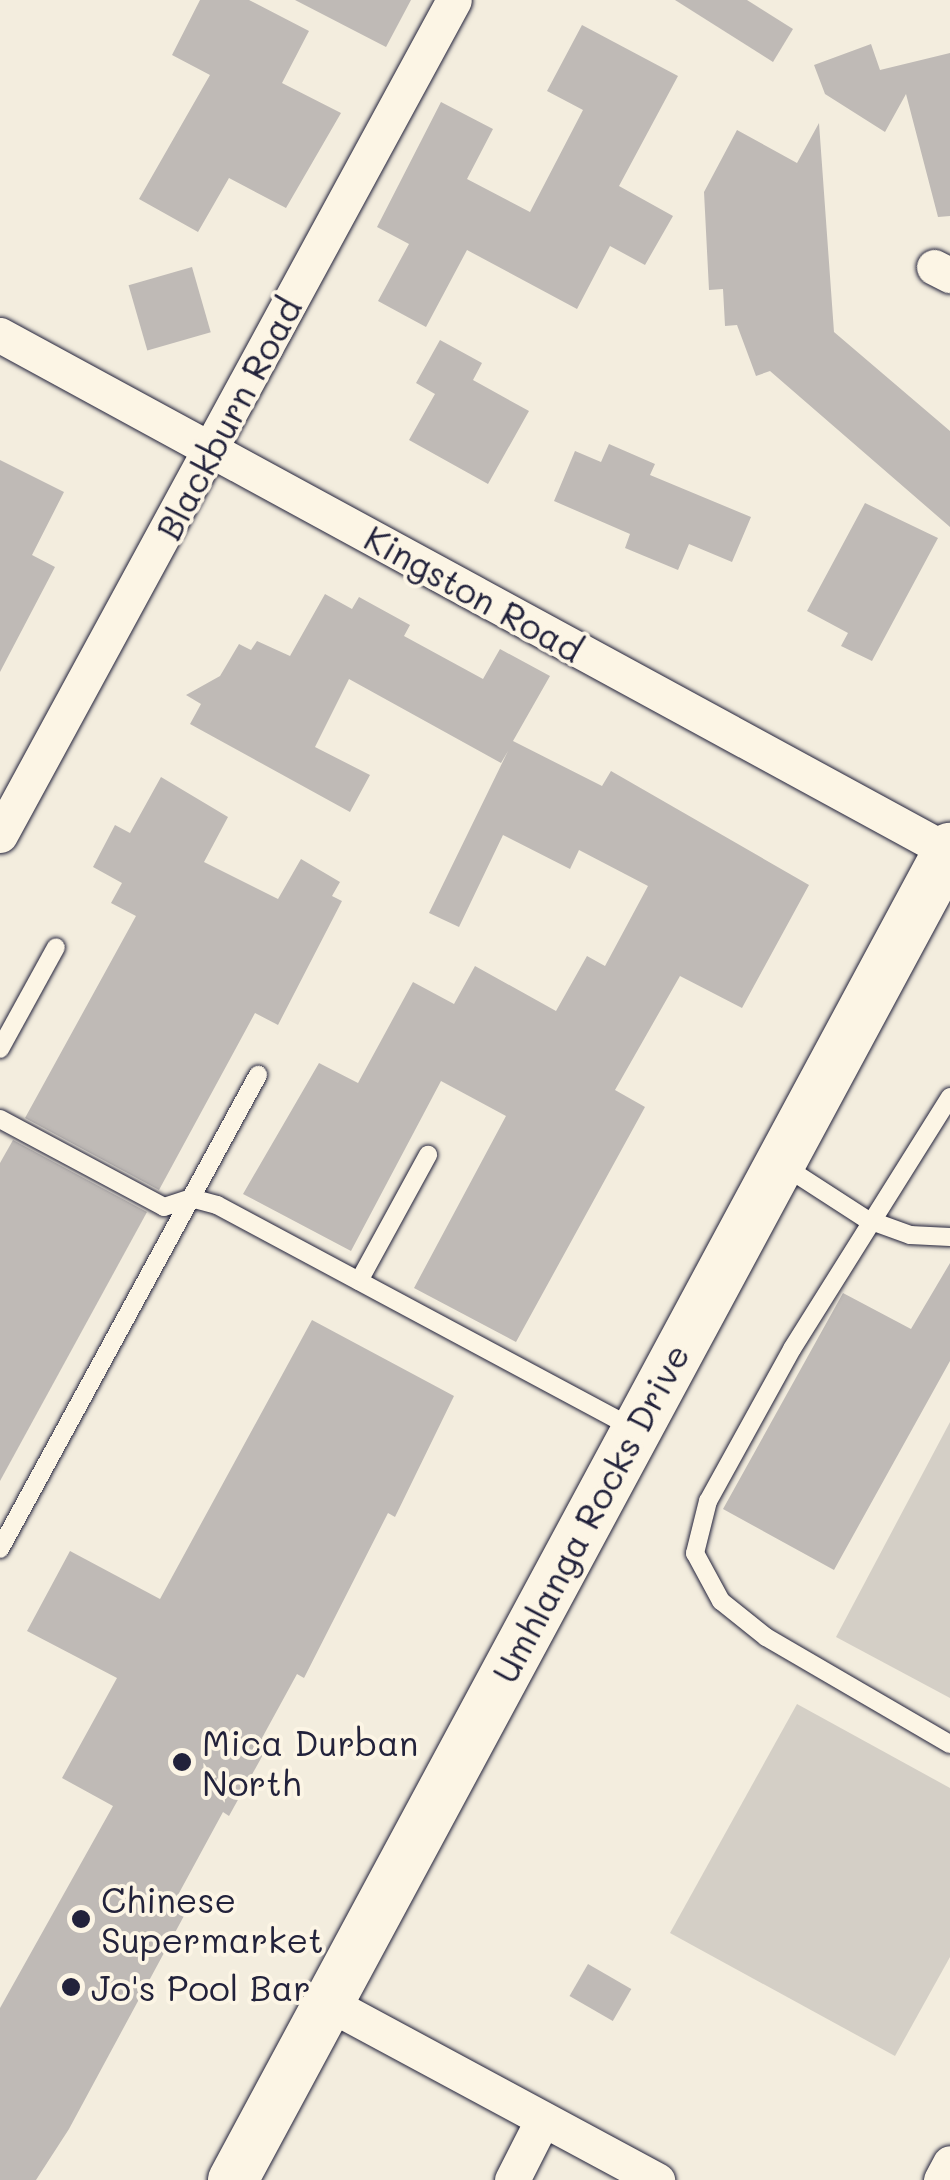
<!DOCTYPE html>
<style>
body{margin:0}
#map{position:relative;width:950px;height:2180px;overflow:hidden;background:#f3edde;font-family:Mali,sans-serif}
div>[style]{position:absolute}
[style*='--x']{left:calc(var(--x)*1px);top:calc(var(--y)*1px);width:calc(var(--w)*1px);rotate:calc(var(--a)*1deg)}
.green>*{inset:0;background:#d4cfc6}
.building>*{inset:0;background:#bfbab6;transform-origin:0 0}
.roads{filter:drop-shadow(0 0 2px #22223b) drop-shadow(0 0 2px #22223b)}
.service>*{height:18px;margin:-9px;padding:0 9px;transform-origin:9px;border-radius:9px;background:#fcf5e5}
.minor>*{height:35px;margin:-17.5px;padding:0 17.5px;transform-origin:17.5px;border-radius:17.5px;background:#fcf5e5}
.secondary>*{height:50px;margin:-25px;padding:0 25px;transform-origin:25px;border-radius:25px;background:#fcf5e5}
.dots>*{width:28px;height:28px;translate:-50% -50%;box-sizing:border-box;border:5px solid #fcf5e5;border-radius:50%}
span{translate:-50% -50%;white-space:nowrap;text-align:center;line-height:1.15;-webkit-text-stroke:8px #fcf5e5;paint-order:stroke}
.street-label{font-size:35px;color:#22223b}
.poi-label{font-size:35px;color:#22223b}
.left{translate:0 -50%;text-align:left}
</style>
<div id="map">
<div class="green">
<i style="clip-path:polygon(950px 1422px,950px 1698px,836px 1637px)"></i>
<i style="clip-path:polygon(797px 1704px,950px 1788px,950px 1957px,895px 2056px,670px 1933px)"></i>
</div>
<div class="building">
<i style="clip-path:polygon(200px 0,249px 0,309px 31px,282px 83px,341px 113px,286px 208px,229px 178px,198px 232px,139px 199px,210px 75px,172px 55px)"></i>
<i style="clip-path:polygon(295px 0,411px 0,386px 47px)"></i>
<i style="clip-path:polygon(675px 0,747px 0,793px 29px,773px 62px)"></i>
<i style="clip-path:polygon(582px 25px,678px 76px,619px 186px,673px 216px,645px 265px,610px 246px,577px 309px,467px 250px,426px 327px,378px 301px,409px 244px,377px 227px,441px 102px,493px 129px,467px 179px,530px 212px,583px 110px,547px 91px)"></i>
<i style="clip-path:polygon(871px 44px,880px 70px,950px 53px,950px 216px,938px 217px,906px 94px,885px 132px,825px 94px,814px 65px)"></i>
<i style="clip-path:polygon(819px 123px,834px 332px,950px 431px,950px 527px,770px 371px,756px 376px,737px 325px,725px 326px,723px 289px,709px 290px,704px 192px,737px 130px,797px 163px)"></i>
<i style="left:192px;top:267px;width:68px;height:66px;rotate:74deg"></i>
<i style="clip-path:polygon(440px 340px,482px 363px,473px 380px,529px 411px,488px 484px,409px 440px,435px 394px,416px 383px)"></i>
<i style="clip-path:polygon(609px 444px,655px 464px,650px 475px,751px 517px,732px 562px,689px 544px,678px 570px,625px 548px,630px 534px,554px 501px,575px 451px,601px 462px)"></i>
<i style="clip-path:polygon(0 460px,64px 492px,32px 555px,55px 567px,0 672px)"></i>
<i style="clip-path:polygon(865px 503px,938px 538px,872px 661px,841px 646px,848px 633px,807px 611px)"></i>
<i style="clip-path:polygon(325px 594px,352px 609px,359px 597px,410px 625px,404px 636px,483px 679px,500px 649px,550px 676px,513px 741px,602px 786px,611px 771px,809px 885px,742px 1008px,680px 976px,615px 1090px,645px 1107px,516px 1342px,414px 1288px,506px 1116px,441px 1081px,351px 1251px,243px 1194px,319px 1063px,358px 1083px,413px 982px,454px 1004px,475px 966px,556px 1011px,587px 956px,605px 966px,648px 886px,579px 850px,570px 869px,503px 835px,459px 927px,429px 913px,508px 751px,501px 763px,349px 679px,315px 747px,370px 775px,350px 812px,190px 724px,201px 704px,186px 695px,220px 676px,239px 644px,251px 650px,257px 641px,290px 656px)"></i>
<i style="clip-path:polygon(161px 777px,228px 817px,204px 862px,278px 899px,301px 859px,340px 882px,332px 896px,342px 901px,278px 1025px,255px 1013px,159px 1190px,25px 1118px,136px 916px,111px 903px,122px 883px,93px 867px,115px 825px,130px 833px)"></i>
<i style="clip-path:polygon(13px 1140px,147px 1212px,0 1481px,0 1163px)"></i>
<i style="clip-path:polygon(950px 1263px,950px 1361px,834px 1570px,723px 1509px,843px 1293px,911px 1329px)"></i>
<i style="clip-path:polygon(312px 1320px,454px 1396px,395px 1517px,388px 1513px,304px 1678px,297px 1674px,262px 1738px,270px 1742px,229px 1816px,223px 1812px,172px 1906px,185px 1914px,69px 2129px,36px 2180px,0 2180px,0 2008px,113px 1806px,62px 1778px,117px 1678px,27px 1631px,70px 1551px,160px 1599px)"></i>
<i style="left:588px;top:1964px;width:50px;height:37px;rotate:30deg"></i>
</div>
<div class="roads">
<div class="service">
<i style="--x:0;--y:1049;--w:116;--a:-61.2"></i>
<i style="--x:950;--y:1097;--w:297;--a:122.1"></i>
<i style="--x:792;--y:1349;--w:174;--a:118.9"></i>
<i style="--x:708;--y:1501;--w:54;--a:104"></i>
<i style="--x:695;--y:1553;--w:55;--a:61.6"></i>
<i style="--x:721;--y:1601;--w:58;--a:38.7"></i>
<i style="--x:766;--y:1637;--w:213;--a:30.2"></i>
<i style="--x:0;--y:1119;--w:186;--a:28.2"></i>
<i style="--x:164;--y:1207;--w:28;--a:-18"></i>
<i style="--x:191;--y:1198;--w:27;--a:15"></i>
<i style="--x:217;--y:1205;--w:473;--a:28.2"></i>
<i style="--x:784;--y:1166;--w:98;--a:32.9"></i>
<i style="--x:866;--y:1219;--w:47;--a:20"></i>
<i style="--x:910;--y:1235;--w:40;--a:2.9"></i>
<i style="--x:359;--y:1281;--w:144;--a:-61.3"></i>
<i style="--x:0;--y:1549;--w:540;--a:-61.44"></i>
</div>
<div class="minor">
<i style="--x:934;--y:267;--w:18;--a:27"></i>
<i style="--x:0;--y:335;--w:1079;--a:28.56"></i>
<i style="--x:0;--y:835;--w:950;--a:-61.47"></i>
<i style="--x:328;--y:2003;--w:374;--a:28.3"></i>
<i style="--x:512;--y:2180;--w:68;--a:-63.1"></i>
<i style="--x:941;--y:2180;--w:19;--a:-62"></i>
</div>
<div class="secondary">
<i style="--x:233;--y:2180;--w:1513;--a:-61.71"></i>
</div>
</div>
<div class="dots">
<i style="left:182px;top:1762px;background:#22223b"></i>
<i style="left:81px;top:1919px;background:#22223b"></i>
<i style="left:71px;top:1987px;background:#22223b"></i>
</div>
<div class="street-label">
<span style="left:228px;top:418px;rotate:-62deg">Blackburn Road</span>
<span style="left:474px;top:593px;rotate:29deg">Kingston Road</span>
<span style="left:590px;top:1513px;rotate:-62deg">Umhlanga Rocks Drive</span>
</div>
<div class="poi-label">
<span class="left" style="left:202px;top:1762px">Mica Durban<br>North</span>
<span class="left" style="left:101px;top:1919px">Chinese<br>Supermarket</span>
<span class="left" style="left:91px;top:1987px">Jo's Pool Bar</span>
</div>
</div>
